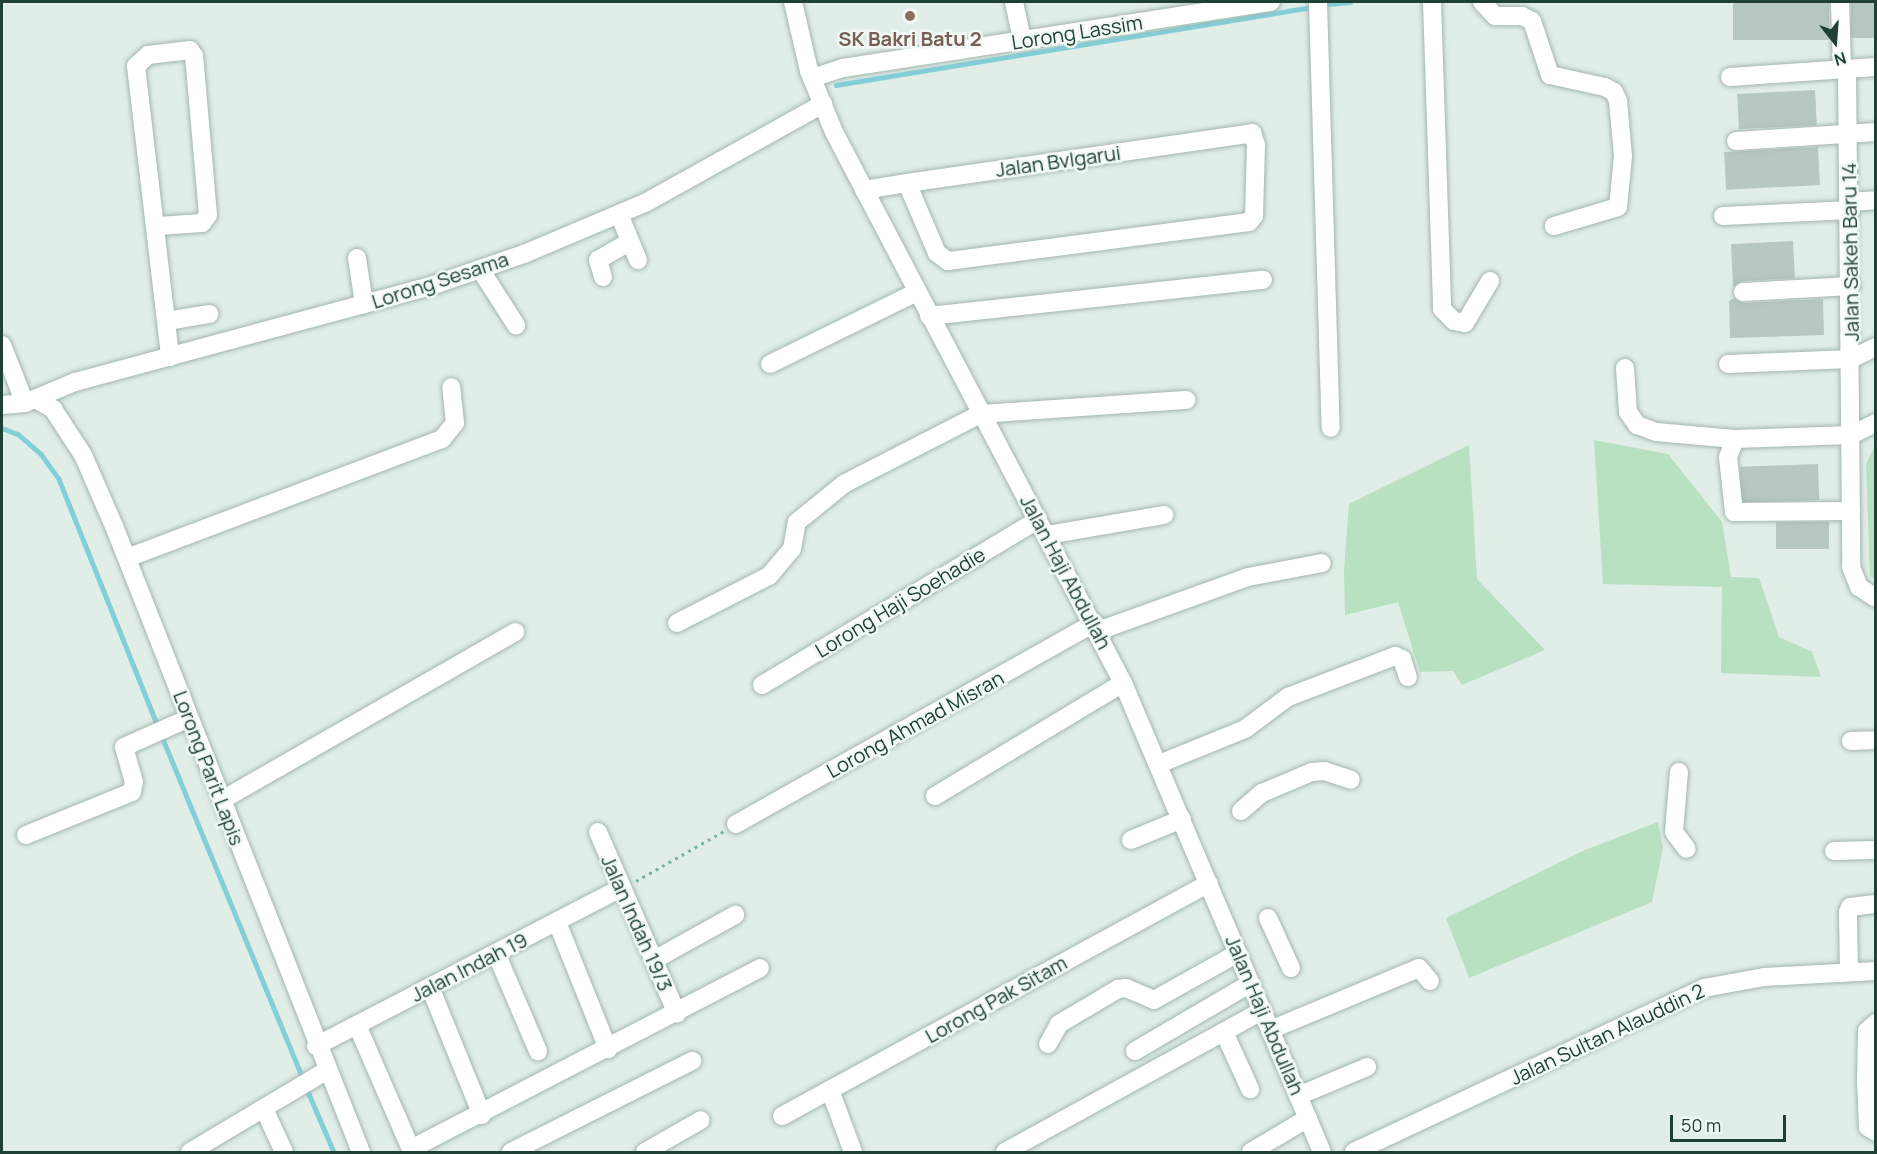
<!DOCTYPE html>
<style>
body{margin:0}
#map{position:relative;width:1877px;height:1154px;overflow:hidden;background:#e1ede7;font-family:Manrope,sans-serif}
div>[style]{position:absolute}
[style*='--x']{left:calc(var(--x)*1px);top:calc(var(--y)*1px);width:calc(var(--w)*1px);rotate:calc(var(--a)*1deg)}
.green>*{inset:0;background:#b7e1c0}
.stream>*{height:4.5px;margin:-2.25px;padding:0 2.25px;transform-origin:2.25px;border-radius:2.25px;background:#82cfd8}
.building>*{inset:0;background:#b6c8c0;transform-origin:0 0}
.path>*{height:3px;margin-top:-1.5px;transform-origin:0;background:repeating-linear-gradient(90deg,#7db4a0 0 3px,transparent 0 7.5px)}
.roads{filter:drop-shadow(0 0 2px #a3b6ae) drop-shadow(0 0 2px #a3b6ae)}
.minor>*{height:18px;margin:-9px;padding:0 9px;transform-origin:9px;border-radius:9px;background:#fff}
.dots>*{width:16px;height:16px;translate:-50% -50%;box-sizing:border-box;border:3px solid #f2f9f5;border-radius:50%}
span{translate:-50% -50%;white-space:nowrap;text-align:center;line-height:1.15;-webkit-text-stroke:5px #f2f9f5;paint-order:stroke}
.street-label{font-size:20px;color:#1f4035}
.education-label{font-size:20px;color:#785e54;font-weight:700}
.frame{position:absolute;inset:0;border:3px solid #1f4035;pointer-events:none}
.north{position:absolute;left:1805px;top:12px;width:60px;height:60px;-webkit-text-stroke:4px #f2f9f5;paint-order:stroke;rotate:163deg;font-size:16px;font-weight:700;line-height:24px;text-align:center;color:#1f4035}
.north::after{content:'';display:block;margin:auto;width:21px;height:27px;background:#1f4035;clip-path:polygon(50% 0,100% 100%,50% 72%,0 100%)}
.scale{position:absolute;left:1670px;top:1115px;width:116px;height:27px;box-sizing:border-box;border:3px solid #1f4035;border-top:0;padding-left:8px;font-size:18px;line-height:21px;white-space:nowrap;color:#1f4035;-webkit-text-stroke:4px #f2f9f5;paint-order:stroke}
</style>
<div id="map">
<div class="green">
<i style="clip-path:polygon(1594px 440px,1668px 454px,1722px 522px,1731px 577px,1759px 578px,1779px 637px,1812px 652px,1821px 677px,1721px 673px,1722px 587px,1603px 584px)"></i>
<i style="clip-path:polygon(1469px 445px,1477px 579px,1545px 650px,1462px 685px,1453px 671px,1420px 672px,1398px 602px,1345px 615px,1344px 570px,1349px 504px)"></i>
<i style="clip-path:polygon(1875px 445px,1875px 578px,1870px 577px,1866px 464px)"></i>
<i style="clip-path:polygon(1658px 822px,1663px 848px,1652px 902px,1469px 978px,1446px 918px,1585px 850px)"></i>
</div>
<div class="stream">
<i style="--x:1328;--y:4;--w:22;--a:-5"></i>
<i style="--x:836;--y:85;--w:477;--a:-9.3"></i>
<i style="--x:2;--y:428;--w:17;--a:21"></i>
<i style="--x:18;--y:434;--w:30;--a:41"></i>
<i style="--x:41;--y:454;--w:31;--a:54"></i>
<i style="--x:59;--y:479;--w:266;--a:68.2"></i>
<i style="--x:161;--y:734;--w:373;--a:67.6"></i>
<i style="--x:306;--y:1087;--w:71;--a:66.7"></i>
</div>
<div class="building">
<i style="left:1851px;top:2px;width:24px;height:36px"></i>
<i style="left:1829px;top:3px;width:37px;height:96px;rotate:90deg"></i>
<i style="left:1815px;top:90px;width:35px;height:78px;rotate:87deg"></i>
<i style="left:1818px;top:147px;width:38px;height:94px;rotate:87deg"></i>
<i style="clip-path:polygon(1793px 241px,1795px 278px,1742px 281px,1733px 287px,1731px 244px)"></i>
<i style="clip-path:polygon(1734px 298px,1744px 303px,1823px 299px,1824px 335px,1730px 338px,1729px 301px)"></i>
<i style="left:1818px;top:464px;width:36px;height:78px;rotate:88deg"></i>
<i style="left:1829px;top:522px;width:27px;height:53px;rotate:90deg"></i>
</div>
<div class="path">
<i style="--x:636;--y:881;--w:101;--a:-29.6"></i>
</div>
<div class="roads">
<div class="minor">
<i style="--x:793;--y:2;--w:71;--a:76.9"></i>
<i style="--x:809;--y:71;--w:66;--a:67.7"></i>
<i style="--x:834;--y:132;--w:622;--a:62.32"></i>
<i style="--x:1123;--y:683;--w:509;--a:67.01"></i>
<i style="--x:1014;--y:2;--w:40;--a:78"></i>
<i style="--x:1318;--y:2;--w:426;--a:88.3"></i>
<i style="--x:1432;--y:2;--w:307;--a:88.1"></i>
<i style="--x:1442;--y:309;--w:17;--a:45"></i>
<i style="--x:1454;--y:321;--w:11;--a:10"></i>
<i style="--x:1465;--y:323;--w:49;--a:-59.2"></i>
<i style="--x:1482;--y:2;--w:19;--a:47"></i>
<i style="--x:1495;--y:16;--w:27;--a:0"></i>
<i style="--x:1522;--y:16;--w:11;--a:27"></i>
<i style="--x:1532;--y:21;--w:57;--a:71.6"></i>
<i style="--x:1550;--y:75;--w:56;--a:12.3"></i>
<i style="--x:1605;--y:87;--w:10;--a:29"></i>
<i style="--x:1614;--y:92;--w:10;--a:66"></i>
<i style="--x:1618;--y:101;--w:55;--a:84.8"></i>
<i style="--x:1623;--y:156;--w:51;--a:95.6"></i>
<i style="--x:1618;--y:207;--w:67;--a:163.5"></i>
<i style="--x:1840;--y:2;--w:68;--a:88.3"></i>
<i style="--x:1847;--y:70;--w:497;--a:89.5"></i>
<i style="--x:1851;--y:567;--w:22;--a:68"></i>
<i style="--x:1859;--y:587;--w:20;--a:33"></i>
<i style="--x:1730;--y:77;--w:146;--a:-3.9"></i>
<i style="--x:812;--y:78;--w:33;--a:-18"></i>
<i style="--x:843;--y:68;--w:433;--a:-8.8"></i>
<i style="--x:1736;--y:141;--w:140;--a:-3.7"></i>
<i style="--x:864;--y:190;--w:44;--a:-9.2"></i>
<i style="--x:907;--y:183;--w:349;--a:-8.2"></i>
<i style="--x:1252;--y:133;--w:13;--a:72"></i>
<i style="--x:1256;--y:145;--w:71;--a:91.6"></i>
<i style="--x:1254;--y:216;--w:8;--a:130"></i>
<i style="--x:1249;--y:222;--w:304;--a:172.6"></i>
<i style="--x:948;--y:261;--w:14;--a:-144"></i>
<i style="--x:937;--y:253;--w:76;--a:-113.2"></i>
<i style="--x:1850;--y:202;--w:26;--a:-4"></i>
<i style="--x:619;--y:214;--w:50;--a:67.6"></i>
<i style="--x:1723;--y:216;--w:128;--a:-2.7"></i>
<i style="--x:158;--y:226;--w:44;--a:-3.9"></i>
<i style="--x:202;--y:223;--w:10;--a:-53"></i>
<i style="--x:208;--y:215;--w:160;--a:-95"></i>
<i style="--x:194;--y:56;--w:7;--a:-124"></i>
<i style="--x:190;--y:50;--w:42;--a:173.2"></i>
<i style="--x:148;--y:55;--w:16;--a:137"></i>
<i style="--x:136;--y:66;--w:293;--a:83.3"></i>
<i style="--x:357;--y:258;--w:47;--a:81.3"></i>
<i style="--x:480;--y:269;--w:67;--a:57.3"></i>
<i style="--x:603;--y:277;--w:18;--a:-106"></i>
<i style="--x:598;--y:260;--w:36;--a:-30"></i>
<i style="--x:1743;--y:292;--w:108;--a:-3.2"></i>
<i style="--x:929;--y:316;--w:336;--a:-6.2"></i>
<i style="--x:167;--y:321;--w:43;--a:-9.5"></i>
<i style="--x:2;--y:345;--w:62;--a:68.4"></i>
<i style="--x:770;--y:364;--w:164;--a:-26.1"></i>
<i style="--x:1728;--y:364;--w:123;--a:-2.3"></i>
<i style="--x:1851;--y:359;--w:28;--a:-26"></i>
<i style="--x:1625;--y:368;--w:44;--a:86.1"></i>
<i style="--x:1628;--y:412;--w:16;--a:55"></i>
<i style="--x:1637;--y:425;--w:20;--a:20"></i>
<i style="--x:1656;--y:432;--w:79;--a:5.1"></i>
<i style="--x:1735;--y:439;--w:116;--a:-2"></i>
<i style="--x:1851;--y:435;--w:28;--a:-26"></i>
<i style="--x:35;--y:399;--w:21;--a:29"></i>
<i style="--x:53;--y:409;--w:55;--a:56.9"></i>
<i style="--x:83;--y:455;--w:77;--a:66.4"></i>
<i style="--x:114;--y:526;--w:673;--a:68.47"></i>
<i style="--x:2;--y:405;--w:23;--a:-5"></i>
<i style="--x:25;--y:403;--w:54;--a:-22.8"></i>
<i style="--x:75;--y:382;--w:369;--a:-15.1"></i>
<i style="--x:431;--y:286;--w:98;--a:-19"></i>
<i style="--x:524;--y:254;--w:131;--a:-22.9"></i>
<i style="--x:645;--y:203;--w:204;--a:-29.1"></i>
<i style="--x:1735;--y:439;--w:19;--a:111"></i>
<i style="--x:1728;--y:457;--w:55;--a:83.8"></i>
<i style="--x:1734;--y:512;--w:117;--a:-0.5"></i>
<i style="--x:1047;--y:535;--w:119;--a:-9.7"></i>
<i style="--x:127;--y:558;--w:337;--a:-20.7"></i>
<i style="--x:442;--y:439;--w:21;--a:-51"></i>
<i style="--x:455;--y:423;--w:36;--a:-96"></i>
<i style="--x:677;--y:623;--w:103;--a:-27.1"></i>
<i style="--x:769;--y:576;--w:35;--a:-50"></i>
<i style="--x:792;--y:549;--w:27;--a:-80"></i>
<i style="--x:797;--y:522;--w:60;--a:-39"></i>
<i style="--x:844;--y:484;--w:153;--a:-27.2"></i>
<i style="--x:980;--y:414;--w:207;--a:-3.9"></i>
<i style="--x:1098;--y:631;--w:159;--a:-19.8"></i>
<i style="--x:1248;--y:577;--w:75;--a:-10.7"></i>
<i style="--x:762;--y:685;--w:322;--a:-30.9"></i>
<i style="--x:1851;--y:741;--w:25;--a:-2"></i>
<i style="--x:1159;--y:764;--w:93;--a:-22.1"></i>
<i style="--x:1245;--y:729;--w:54;--a:-36.7"></i>
<i style="--x:1288;--y:697;--w:115;--a:-21"></i>
<i style="--x:1395;--y:656;--w:8;--a:23"></i>
<i style="--x:1402;--y:659;--w:19;--a:72"></i>
<i style="--x:1679;--y:772;--w:60;--a:94.8"></i>
<i style="--x:1674;--y:832;--w:21;--a:53"></i>
<i style="--x:935;--y:796;--w:219;--a:-31"></i>
<i style="--x:222;--y:800;--w:338;--a:-29.8"></i>
<i style="--x:1241;--y:811;--w:28;--a:-41"></i>
<i style="--x:1262;--y:793;--w:54;--a:-22.8"></i>
<i style="--x:1312;--y:772;--w:12;--a:-5"></i>
<i style="--x:1324;--y:771;--w:28;--a:18"></i>
<i style="--x:736;--y:824;--w:411;--a:-29.3"></i>
<i style="--x:598;--y:832;--w:198;--a:66.5"></i>
<i style="--x:26;--y:835;--w:114;--a:-22.1"></i>
<i style="--x:132;--y:792;--w:10;--a:-79"></i>
<i style="--x:134;--y:782;--w:36;--a:-106"></i>
<i style="--x:124;--y:747;--w:71;--a:-24"></i>
<i style="--x:1131;--y:840;--w:55;--a:-22.4"></i>
<i style="--x:1834;--y:851;--w:42;--a:-1.4"></i>
<i style="--x:1268;--y:918;--w:55;--a:65.3"></i>
<i style="--x:557;--y:922;--w:137;--a:68.1"></i>
<i style="--x:496;--y:953;--w:107;--a:66.8"></i>
<i style="--x:654;--y:960;--w:93;--a:-29.1"></i>
<i style="--x:1849;--y:972;--w:60;--a:-91"></i>
<i style="--x:1848;--y:912;--w:5;--a:-68"></i>
<i style="--x:1850;--y:907;--w:26;--a:-7"></i>
<i style="--x:430;--y:987;--w:138;--a:67.9"></i>
<i style="--x:1876;--y:1023;--w:12;--a:138"></i>
<i style="--x:1867;--y:1031;--w:49;--a:91.2"></i>
<i style="--x:1866;--y:1080;--w:47;--a:87.6"></i>
<i style="--x:1868;--y:1127;--w:9;--a:32"></i>
<i style="--x:357;--y:1025;--w:135;--a:66.5"></i>
<i style="--x:411;--y:1149;--w:393;--a:-27.4"></i>
<i style="--x:1270;--y:1030;--w:161;--a:-22.6"></i>
<i style="--x:1419;--y:968;--w:17;--a:50"></i>
<i style="--x:1224;--y:1032;--w:63;--a:65.5"></i>
<i style="--x:1048;--y:1044;--w:23;--a:-61"></i>
<i style="--x:1059;--y:1024;--w:69;--a:-30.7"></i>
<i style="--x:1118;--y:989;--w:8;--a:-7"></i>
<i style="--x:1126;--y:988;--w:30;--a:23"></i>
<i style="--x:1154;--y:1000;--w:96;--a:-29.2"></i>
<i style="--x:316;--y:1046;--w:343;--a:-27.4"></i>
<i style="--x:1135;--y:1051;--w:134;--a:-30.4"></i>
<i style="--x:830;--y:1090;--w:66;--a:69.6"></i>
<i style="--x:1298;--y:1096;--w:75;--a:-22.8"></i>
<i style="--x:265;--y:1111;--w:45;--a:65.1"></i>
<i style="--x:782;--y:1116;--w:486;--a:-28.6"></i>
<i style="--x:190;--y:1152;--w:158;--a:-30.8"></i>
<i style="--x:511;--y:1152;--w:203;--a:-26.7"></i>
<i style="--x:645;--y:1152;--w:64;--a:-29.7"></i>
<i style="--x:1005;--y:1152;--w:294;--a:-28.8"></i>
<i style="--x:1251;--y:1152;--w:66;--a:-30.8"></i>
<i style="--x:1354;--y:1152;--w:387;--a:-25.1"></i>
<i style="--x:1704;--y:988;--w:61;--a:-10.4"></i>
<i style="--x:1764;--y:977;--w:112;--a:-3.1"></i>
</div>
</div>
<div class="dots">
<i style="left:910px;top:16px;background:#8d6e63"></i>
</div>
<div class="street-label">
<span style="left:1077px;top:32px;rotate:-9deg">Lorong Lassim</span>
<span style="left:1058px;top:161px;rotate:-8deg">Jalan Bvlgarui</span>
<span style="left:1850px;top:252px;rotate:-91deg">Jalan Sakeh Baru 14</span>
<span style="left:440px;top:280px;rotate:-18deg">Lorong Sesama</span>
<span style="left:1066px;top:572px;rotate:62deg">Jalan Haji Abdullah</span>
<span style="left:900px;top:602px;rotate:-31deg">Lorong Haji Soehadie</span>
<span style="left:915px;top:724px;rotate:-29deg">Lorong Ahmad Misran</span>
<span style="left:209px;top:768px;rotate:69deg">Lorong Parit Lapis</span>
<span style="left:637px;top:923px;rotate:66deg">Jalan Indah 19/3</span>
<span style="left:469px;top:967px;rotate:-27deg">Jalan Indah 19</span>
<span style="left:996px;top:999px;rotate:-29deg">Lorong Pak Sitam</span>
<span style="left:1265px;top:1015px;rotate:67deg">Jalan Haji Abdullah</span>
<span style="left:1607px;top:1034px;rotate:-25deg">Jalan Sultan Alauddin 2</span>
</div>
<div class="education-label">
<span style="left:910px;top:38px">SK Bakri Batu 2</span>
</div>
<div class="frame"></div>
<div class="north">N</div>
<div class="scale">50 m</div>
</div>
